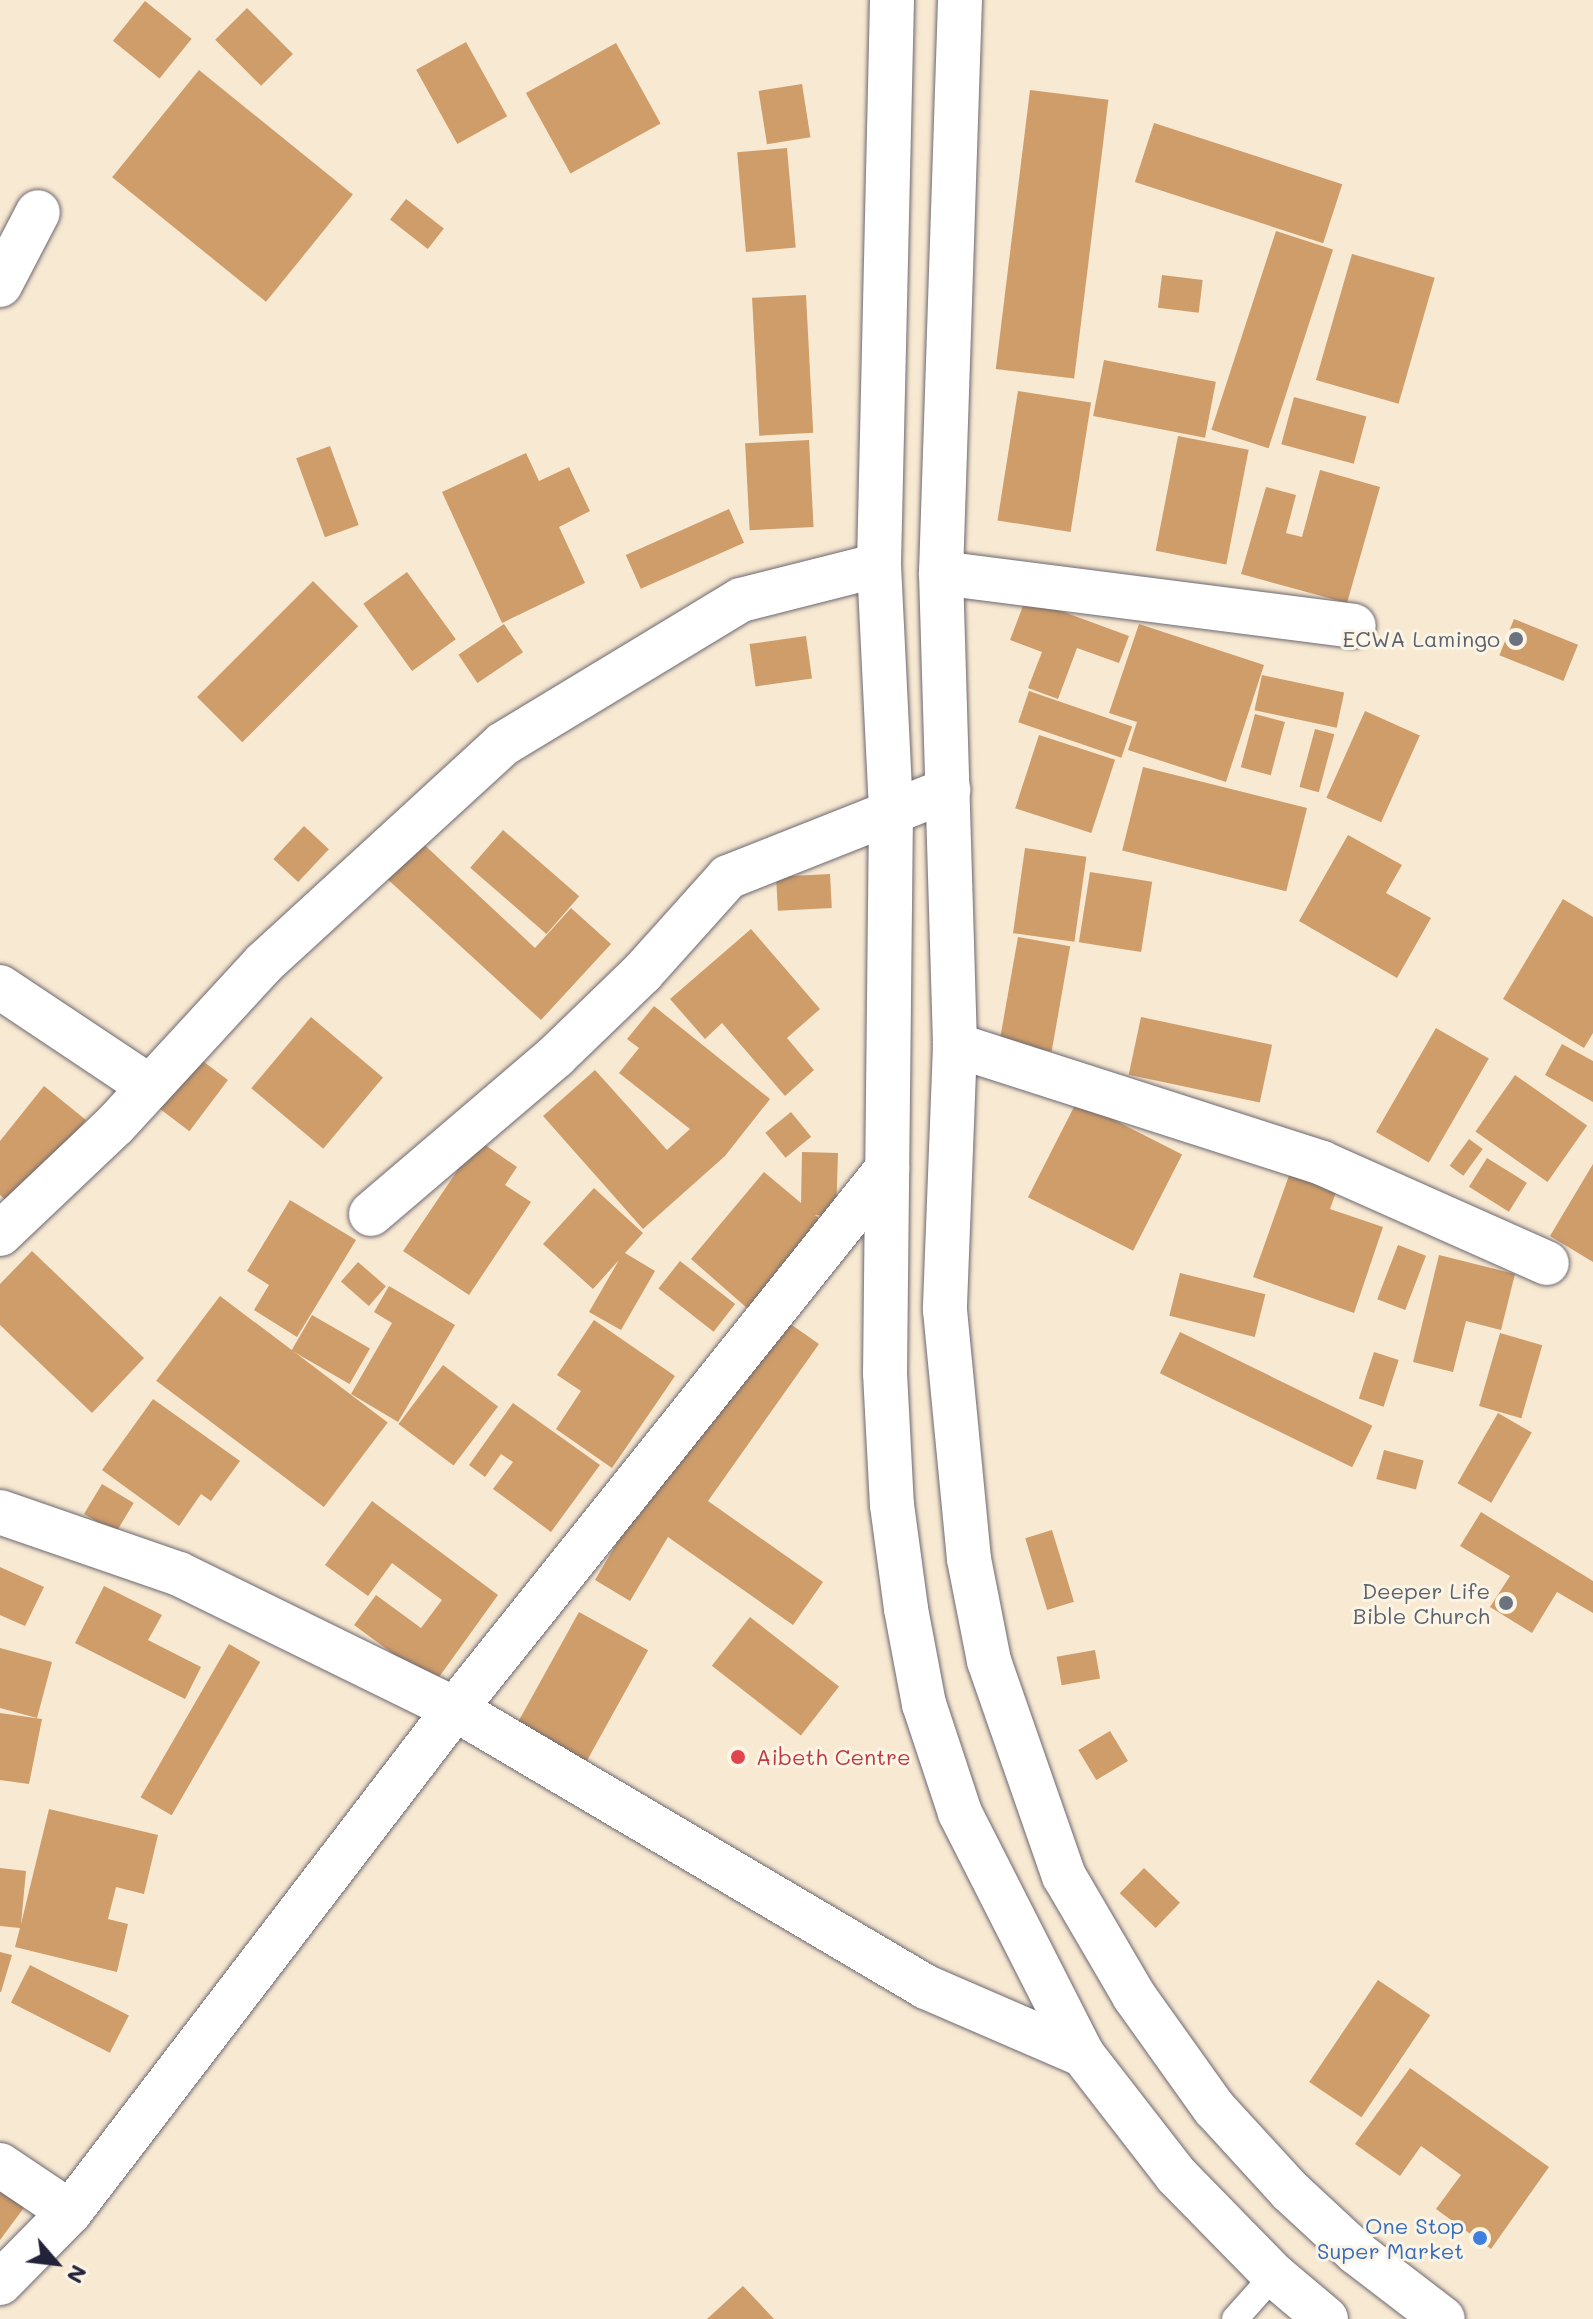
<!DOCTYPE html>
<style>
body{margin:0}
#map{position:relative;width:1593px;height:2319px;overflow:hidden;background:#f8e9d2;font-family:Mali,sans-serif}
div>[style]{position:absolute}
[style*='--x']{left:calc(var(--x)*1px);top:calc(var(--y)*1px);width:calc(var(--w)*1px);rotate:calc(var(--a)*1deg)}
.building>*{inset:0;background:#cf9d6a;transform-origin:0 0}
.roads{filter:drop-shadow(0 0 2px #6d6870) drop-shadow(0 0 2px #6d6870)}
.lane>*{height:26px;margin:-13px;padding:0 13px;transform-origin:13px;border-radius:13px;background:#fff}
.street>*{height:44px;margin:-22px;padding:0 22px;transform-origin:22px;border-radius:22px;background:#fff}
.secondary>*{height:44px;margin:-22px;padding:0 22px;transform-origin:22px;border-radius:22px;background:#fff}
.dots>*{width:22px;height:22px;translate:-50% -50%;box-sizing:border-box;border:4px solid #fcf5e5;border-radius:50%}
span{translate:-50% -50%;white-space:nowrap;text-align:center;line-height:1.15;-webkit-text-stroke:6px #fcf5e5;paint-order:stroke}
.worship-label{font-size:22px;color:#5b616d}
.right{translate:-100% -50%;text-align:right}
.health-label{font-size:22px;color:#be3a42}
.left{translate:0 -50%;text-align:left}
.shop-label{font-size:22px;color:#366cbe}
.north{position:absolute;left:16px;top:2223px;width:80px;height:80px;-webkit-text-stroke:6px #fcf5e5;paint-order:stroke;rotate:118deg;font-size:22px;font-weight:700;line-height:32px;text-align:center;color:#22223b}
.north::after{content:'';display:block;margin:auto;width:28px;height:36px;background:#22223b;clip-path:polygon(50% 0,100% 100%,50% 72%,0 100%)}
</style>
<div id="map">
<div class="building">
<i style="left:145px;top:1px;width:60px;height:51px;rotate:39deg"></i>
<i style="left:247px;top:8px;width:65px;height:45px;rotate:45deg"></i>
<i style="left:466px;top:42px;width:85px;height:57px;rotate:61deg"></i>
<i style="left:616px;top:43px;width:92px;height:103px;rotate:61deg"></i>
<i style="left:199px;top:70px;width:198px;height:138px;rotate:39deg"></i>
<i style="left:802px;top:84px;width:54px;height:44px;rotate:81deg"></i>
<i style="left:1030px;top:90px;width:79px;height:281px;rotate:7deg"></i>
<i style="left:1154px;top:123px;width:198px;height:62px;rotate:18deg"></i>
<i style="left:787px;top:148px;width:100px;height:50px;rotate:85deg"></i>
<i style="left:406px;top:199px;width:48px;height:26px;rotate:38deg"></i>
<i style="left:1276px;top:231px;width:60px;height:209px;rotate:18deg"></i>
<i style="left:1352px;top:254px;width:86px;height:131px;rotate:16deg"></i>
<i style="left:1162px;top:275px;width:41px;height:33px;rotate:7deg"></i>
<i style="left:806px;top:295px;width:138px;height:54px;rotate:87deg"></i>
<i style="left:1104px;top:360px;width:114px;height:57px;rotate:11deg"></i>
<i style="left:1018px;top:391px;width:74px;height:131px;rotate:9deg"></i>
<i style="left:1294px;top:397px;width:75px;height:49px;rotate:15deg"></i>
<i style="left:1178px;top:436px;width:72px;height:117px;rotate:11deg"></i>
<i style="left:809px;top:440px;width:87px;height:64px;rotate:87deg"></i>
<i style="left:330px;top:446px;width:84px;height:36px;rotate:70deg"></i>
<i style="clip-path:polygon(526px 453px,539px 481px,569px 467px,590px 511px,559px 527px,585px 583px,502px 623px,442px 492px)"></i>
<i style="clip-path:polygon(1320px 470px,1380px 487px,1347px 603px,1241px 574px,1266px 487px,1296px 495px,1286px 533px,1302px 537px)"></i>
<i style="left:729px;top:509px;width:37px;height:113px;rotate:66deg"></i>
<i style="left:407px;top:572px;width:83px;height:54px;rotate:54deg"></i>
<i style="left:313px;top:581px;width:64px;height:164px;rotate:45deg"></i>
<i style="clip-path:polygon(1026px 598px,1129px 636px,1119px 663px,1077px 648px,1058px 699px,1028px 688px,1042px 652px,1010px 640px)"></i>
<i style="left:1514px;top:619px;width:69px;height:39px;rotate:22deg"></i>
<i style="left:504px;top:624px;width:34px;height:55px;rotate:56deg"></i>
<i style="clip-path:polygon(1139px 624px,1264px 665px,1226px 782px,1128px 750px,1137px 722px,1109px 713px)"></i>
<i style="left:806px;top:636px;width:43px;height:57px;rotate:82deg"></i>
<i style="left:1262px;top:675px;width:84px;height:36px;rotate:12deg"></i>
<i style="left:1029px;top:691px;width:109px;height:33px;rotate:19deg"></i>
<i style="left:1365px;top:711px;width:60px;height:95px;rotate:24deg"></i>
<i style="left:1255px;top:714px;width:31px;height:55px;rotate:15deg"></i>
<i style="left:1315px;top:729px;width:20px;height:60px;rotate:15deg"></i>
<i style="left:1039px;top:735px;width:80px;height:77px;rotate:18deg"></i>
<i style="left:1143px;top:767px;width:169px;height:86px;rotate:14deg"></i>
<i style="left:304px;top:826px;width:34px;height:45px;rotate:43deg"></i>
<i style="left:503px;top:830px;width:101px;height:50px;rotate:41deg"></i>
<i style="clip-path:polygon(1348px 835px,1402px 865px,1386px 893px,1431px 918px,1397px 978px,1299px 921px)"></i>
<i style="clip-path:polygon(417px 838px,535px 948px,571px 908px,611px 944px,541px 1020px,383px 875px)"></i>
<i style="left:1025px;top:848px;width:62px;height:86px;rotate:8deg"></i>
<i style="left:1090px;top:872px;width:63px;height:71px;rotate:9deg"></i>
<i style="left:830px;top:874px;width:34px;height:54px;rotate:87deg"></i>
<i style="clip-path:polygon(1563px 899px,1593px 917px,1593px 1033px,1584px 1048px,1503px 999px)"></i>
<i style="clip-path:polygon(751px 929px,820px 1009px,787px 1038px,814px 1070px,785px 1096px,722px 1023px,705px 1039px,670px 999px)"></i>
<i style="left:1018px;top:937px;width:53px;height:107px;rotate:10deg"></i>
<i style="clip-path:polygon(654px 1006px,770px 1099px,725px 1156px,643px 1229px,543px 1116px,595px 1070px,667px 1150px,690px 1129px,619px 1073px,639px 1048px,627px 1039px)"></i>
<i style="left:311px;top:1017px;width:94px;height:93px;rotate:40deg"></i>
<i style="left:1141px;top:1017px;width:134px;height:59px;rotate:12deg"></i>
<i style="left:1436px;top:1028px;width:61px;height:120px;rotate:30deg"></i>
<i style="clip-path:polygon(1562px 1044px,1593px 1061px,1593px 1102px,1545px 1075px)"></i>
<i style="left:196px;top:1056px;width:40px;height:64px;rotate:37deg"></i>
<i style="left:1515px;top:1075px;width:88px;height:69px;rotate:35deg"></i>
<i style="clip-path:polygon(44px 1086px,86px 1120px,15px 1208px,0 1195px,0 1141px)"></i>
<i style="left:1077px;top:1101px;width:118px;height:108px;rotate:27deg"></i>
<i style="left:791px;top:1112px;width:32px;height:33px;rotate:51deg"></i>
<i style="left:1469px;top:1139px;width:17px;height:33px;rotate:36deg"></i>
<i style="clip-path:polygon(478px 1140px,517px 1167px,505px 1185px,531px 1202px,469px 1295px,403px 1251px)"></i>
<i style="clip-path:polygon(802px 1152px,838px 1153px,836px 1216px,815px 1215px,821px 1220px,747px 1308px,691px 1259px,764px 1172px,801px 1203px)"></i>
<i style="left:1487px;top:1158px;width:47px;height:34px;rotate:32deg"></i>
<i style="clip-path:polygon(1593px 1164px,1593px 1262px,1550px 1236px)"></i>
<i style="clip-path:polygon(1292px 1167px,1339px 1184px,1330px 1209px,1383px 1227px,1354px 1313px,1253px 1277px)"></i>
<i style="clip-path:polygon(594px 1188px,643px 1233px,625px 1253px,655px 1271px,621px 1330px,589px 1312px,619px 1260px,593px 1289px,543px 1244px)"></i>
<i style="clip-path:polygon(290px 1200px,356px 1240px,297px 1337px,254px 1310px,269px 1285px,247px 1271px)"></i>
<i style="left:1398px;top:1245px;width:30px;height:58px;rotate:21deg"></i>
<i style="clip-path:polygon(32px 1251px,144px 1358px,92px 1413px,0 1325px,0 1284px)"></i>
<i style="clip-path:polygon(1439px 1255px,1515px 1274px,1501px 1330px,1466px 1321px,1453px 1372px,1413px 1362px)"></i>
<i style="left:680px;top:1261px;width:70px;height:35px;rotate:38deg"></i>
<i style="left:358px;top:1262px;width:37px;height:26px;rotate:41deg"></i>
<i style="left:1180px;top:1273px;width:88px;height:44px;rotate:14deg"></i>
<i style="clip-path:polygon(389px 1286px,455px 1325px,398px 1422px,351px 1394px,392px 1323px,374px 1312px)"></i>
<i style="left:220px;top:1296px;width:210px;height:106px;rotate:37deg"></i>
<i style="left:312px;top:1315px;width:67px;height:41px;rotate:30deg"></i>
<i style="clip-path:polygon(779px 1316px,819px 1344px,708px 1501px,823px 1582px,793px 1625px,668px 1537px,630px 1601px,595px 1580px,634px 1514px,638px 1517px)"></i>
<i style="clip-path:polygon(594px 1320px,675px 1376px,612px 1468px,556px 1429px,581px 1391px,557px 1375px)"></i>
<i style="left:1180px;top:1332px;width:214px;height:46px;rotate:26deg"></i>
<i style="left:1500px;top:1333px;width:44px;height:76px;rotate:16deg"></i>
<i style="left:1374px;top:1352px;width:26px;height:49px;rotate:18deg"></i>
<i style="left:443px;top:1365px;width:69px;height:74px;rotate:37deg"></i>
<i style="clip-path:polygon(153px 1399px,240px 1461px,211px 1501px,201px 1494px,179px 1526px,102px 1470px)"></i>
<i style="clip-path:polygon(513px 1403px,600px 1465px,551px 1532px,493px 1489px,513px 1462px,501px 1454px,485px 1477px,469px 1465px)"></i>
<i style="left:1498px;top:1413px;width:39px;height:81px;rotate:30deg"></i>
<i style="left:1384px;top:1450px;width:41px;height:30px;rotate:15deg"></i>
<i style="left:102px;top:1484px;width:37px;height:35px;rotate:31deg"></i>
<i style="clip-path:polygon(372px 1501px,498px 1595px,434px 1684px,354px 1625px,376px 1595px,421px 1628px,442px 1600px,392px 1563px,368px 1596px,325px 1565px)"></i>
<i style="clip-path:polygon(1481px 1512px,1593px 1581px,1593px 1613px,1557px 1592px,1532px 1633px,1490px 1607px,1510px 1576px,1460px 1546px)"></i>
<i style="left:1052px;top:1530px;width:75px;height:28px;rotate:73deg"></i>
<i style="clip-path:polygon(0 1567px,44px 1587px,25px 1626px,0 1615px)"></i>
<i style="clip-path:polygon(104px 1586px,162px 1615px,148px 1640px,201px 1667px,185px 1699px,75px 1643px)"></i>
<i style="left:579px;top:1612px;width:79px;height:132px;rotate:29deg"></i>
<i style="left:750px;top:1617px;width:113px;height:62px;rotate:38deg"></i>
<i style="left:229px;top:1644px;width:36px;height:177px;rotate:30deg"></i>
<i style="clip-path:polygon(0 1648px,52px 1662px,37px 1718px,0 1708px)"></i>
<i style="left:1095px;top:1650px;width:29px;height:39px;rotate:80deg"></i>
<i style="clip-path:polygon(0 1713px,42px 1719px,29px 1784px,0 1780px)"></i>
<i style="left:1110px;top:1731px;width:35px;height:37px;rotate:59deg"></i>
<i style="clip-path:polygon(49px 1809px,158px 1835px,144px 1894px,116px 1887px,108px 1919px,128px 1924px,117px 1972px,15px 1947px,20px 1928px,0 1926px,0 1868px,26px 1871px,21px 1924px)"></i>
<i style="left:1144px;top:1868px;width:50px;height:35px;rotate:44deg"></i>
<i style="clip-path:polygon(0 1952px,12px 1955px,1px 1992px,0 1992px)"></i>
<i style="left:30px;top:1965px;width:111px;height:42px;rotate:27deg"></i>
<i style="left:1378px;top:1980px;width:63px;height:123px;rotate:34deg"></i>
<i style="clip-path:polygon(1410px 2068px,1549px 2167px,1491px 2249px,1436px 2209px,1461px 2175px,1421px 2146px,1400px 2176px,1355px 2144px)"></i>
<i style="clip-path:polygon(0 2186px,26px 2205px,0 2240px)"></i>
<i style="clip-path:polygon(743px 2286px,774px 2319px,707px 2319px)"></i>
</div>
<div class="roads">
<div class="lane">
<i style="--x:1235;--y:2319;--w:59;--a:-48.4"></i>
</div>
<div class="street">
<i style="--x:0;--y:285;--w:82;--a:-62.5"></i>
<i style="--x:941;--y:573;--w:416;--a:7.3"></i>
<i style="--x:0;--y:987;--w:180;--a:33.7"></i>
<i style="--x:955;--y:1045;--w:386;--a:17.8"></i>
<i style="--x:1322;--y:1163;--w:246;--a:24"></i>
<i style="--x:371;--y:1214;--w:243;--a:-40.5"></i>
<i style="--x:556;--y:1056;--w:120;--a:-44"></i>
<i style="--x:642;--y:973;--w:129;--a:-48.1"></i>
<i style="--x:728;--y:877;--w:237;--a:-21.6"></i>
<i style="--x:0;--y:1234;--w:158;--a:-43.5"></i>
<i style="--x:115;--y:1125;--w:220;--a:-47.4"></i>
<i style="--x:264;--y:963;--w:324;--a:-42.5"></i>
<i style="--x:503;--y:744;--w:278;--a:-31.2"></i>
<i style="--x:741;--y:600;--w:142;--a:-14.2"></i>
<i style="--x:0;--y:1512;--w:189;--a:19.1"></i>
<i style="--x:179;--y:1574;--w:307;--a:26.1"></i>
<i style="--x:455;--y:1709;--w:547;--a:30.55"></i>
<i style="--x:926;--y:1987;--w:171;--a:23.4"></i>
<i style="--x:0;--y:2165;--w:84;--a:33.9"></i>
<i style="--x:0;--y:2283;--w:100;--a:-45.4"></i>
<i style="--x:70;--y:2212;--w:633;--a:-52.57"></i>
<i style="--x:455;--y:1709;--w:692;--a:-51.34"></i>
</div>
<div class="secondary">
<i style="--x:892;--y:0;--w:565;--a:91.32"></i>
<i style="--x:879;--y:565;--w:247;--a:87.2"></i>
<i style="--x:891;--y:812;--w:561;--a:90.61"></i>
<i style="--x:885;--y:1373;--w:132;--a:87"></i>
<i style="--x:892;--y:1505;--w:105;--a:82.3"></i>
<i style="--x:906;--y:1609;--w:97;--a:79.3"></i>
<i style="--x:924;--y:1704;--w:115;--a:71.7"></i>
<i style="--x:960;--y:1813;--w:271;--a:63.1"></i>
<i style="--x:1083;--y:2055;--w:152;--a:52.2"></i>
<i style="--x:1176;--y:2175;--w:140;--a:45.6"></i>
<i style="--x:1274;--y:2275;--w:68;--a:40.2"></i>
<i style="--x:960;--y:0;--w:573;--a:91.9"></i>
<i style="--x:941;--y:573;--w:472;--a:88.3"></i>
<i style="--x:955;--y:1045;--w:265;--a:92.2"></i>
<i style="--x:945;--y:1310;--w:250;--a:84.5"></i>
<i style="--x:969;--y:1559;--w:104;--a:78.9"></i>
<i style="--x:989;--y:1661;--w:228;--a:70.8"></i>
<i style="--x:1064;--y:1876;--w:139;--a:59.7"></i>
<i style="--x:1134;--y:1996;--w:138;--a:54.5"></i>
<i style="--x:1214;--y:2108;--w:113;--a:47.5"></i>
<i style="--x:1290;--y:2191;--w:91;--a:42.8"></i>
<i style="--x:1357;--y:2253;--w:108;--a:37.5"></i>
</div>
</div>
<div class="dots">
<i style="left:1516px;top:639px;background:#6b7280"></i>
<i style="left:1506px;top:1603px;background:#6b7280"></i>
<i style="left:738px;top:1757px;background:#e0444e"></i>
<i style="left:1480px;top:2238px;background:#3f7fe0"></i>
</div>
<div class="worship-label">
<span class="right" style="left:1500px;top:639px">ECWA Lamingo</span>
<span class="right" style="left:1490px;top:1603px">Deeper Life<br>Bible Church</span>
</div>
<div class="health-label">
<span class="left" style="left:756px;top:1757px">Aibeth Centre</span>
</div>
<div class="shop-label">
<span class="right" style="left:1464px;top:2238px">One Stop<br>Super Market</span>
</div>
<div class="north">N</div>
</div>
